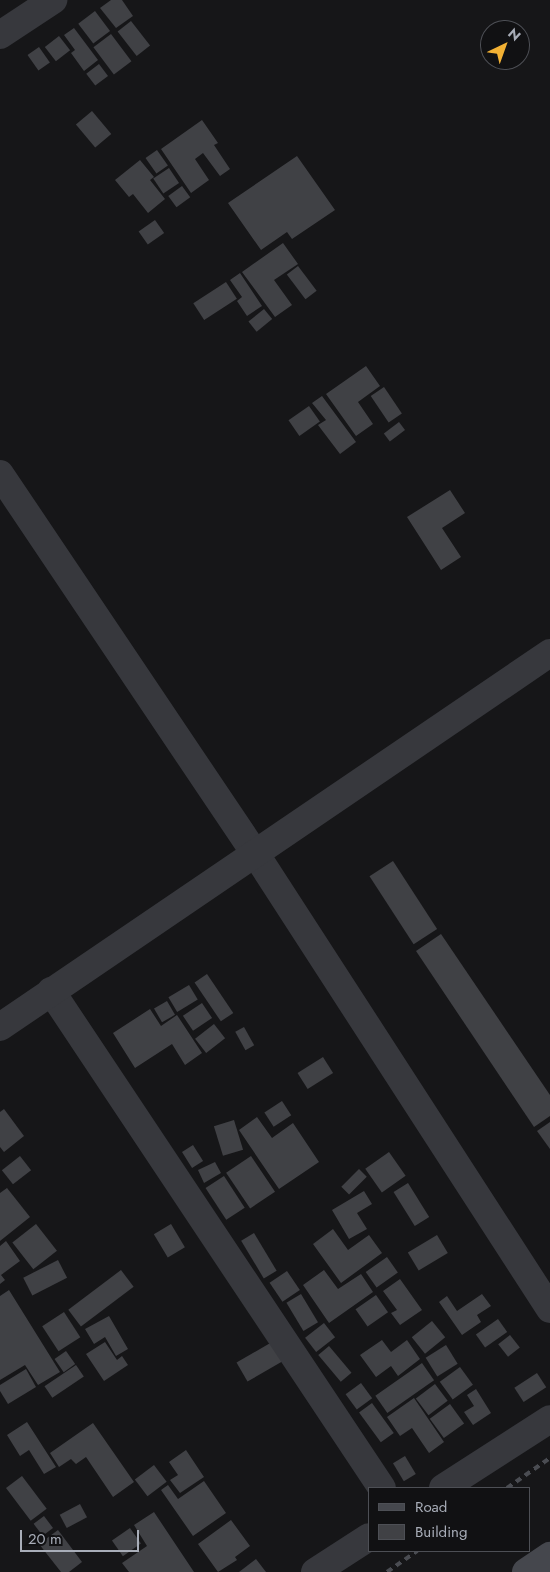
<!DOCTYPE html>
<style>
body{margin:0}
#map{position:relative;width:550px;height:1572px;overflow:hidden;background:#161618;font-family:Jost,sans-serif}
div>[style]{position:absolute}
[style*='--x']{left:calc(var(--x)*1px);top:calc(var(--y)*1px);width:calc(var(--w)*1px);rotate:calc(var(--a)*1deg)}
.building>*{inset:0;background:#404145;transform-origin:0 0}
.street>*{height:28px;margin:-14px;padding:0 14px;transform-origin:14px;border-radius:14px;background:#37383d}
.secondary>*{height:28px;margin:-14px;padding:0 14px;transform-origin:14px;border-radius:14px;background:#45474d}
.rail>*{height:4px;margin-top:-2px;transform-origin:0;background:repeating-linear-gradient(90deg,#4a4c52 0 6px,transparent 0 11px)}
span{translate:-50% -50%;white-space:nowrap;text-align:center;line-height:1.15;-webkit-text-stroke:5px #111113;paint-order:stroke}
.legend{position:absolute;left:368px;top:1487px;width:162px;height:65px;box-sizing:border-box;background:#111113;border:1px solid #4d4f55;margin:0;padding:6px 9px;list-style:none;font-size:15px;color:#a8adb8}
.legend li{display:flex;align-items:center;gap:10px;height:25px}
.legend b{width:25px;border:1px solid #4d4f55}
.north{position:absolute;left:480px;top:20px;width:50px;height:50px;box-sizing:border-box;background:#111113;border:1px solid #4d4f55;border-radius:50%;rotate:42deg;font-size:14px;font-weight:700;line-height:20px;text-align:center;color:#a8adb8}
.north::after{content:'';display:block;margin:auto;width:18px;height:22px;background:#f2b134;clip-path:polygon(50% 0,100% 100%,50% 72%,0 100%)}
.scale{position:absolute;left:20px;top:1530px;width:119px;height:22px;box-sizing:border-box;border:2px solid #a8adb8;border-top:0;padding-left:6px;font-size:15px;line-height:18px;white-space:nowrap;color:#a8adb8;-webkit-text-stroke:4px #111113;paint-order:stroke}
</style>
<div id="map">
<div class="building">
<i style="clip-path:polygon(111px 0,122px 0,133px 16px,116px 28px,100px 8px)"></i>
<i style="left:95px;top:11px;width:25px;height:21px;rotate:53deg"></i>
<i style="left:131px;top:21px;width:31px;height:17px;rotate:52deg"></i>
<i style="clip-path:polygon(74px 28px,98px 60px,84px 71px,71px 53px,75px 50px,64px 35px)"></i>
<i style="left:111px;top:34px;width:34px;height:22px;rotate:53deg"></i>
<i style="left:59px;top:36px;width:18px;height:18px;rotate:52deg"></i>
<i style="left:39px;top:47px;width:19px;height:14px;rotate:55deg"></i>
<i style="left:99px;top:64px;width:15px;height:16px;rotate:53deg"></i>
<i style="left:92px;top:111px;width:30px;height:21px;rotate:50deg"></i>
<i style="clip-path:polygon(202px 120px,218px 143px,214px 145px,230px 169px,220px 176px,203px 153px,195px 159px,209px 180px,191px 193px,161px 149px)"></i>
<i style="left:157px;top:150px;width:19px;height:14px;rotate:55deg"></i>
<i style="clip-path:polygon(297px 156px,335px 210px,292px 239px,287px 232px,261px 250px,228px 203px)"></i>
<i style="clip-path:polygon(140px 160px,154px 177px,150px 180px,165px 199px,148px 213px,133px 194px,129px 197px,115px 180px)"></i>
<i style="left:169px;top:168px;width:18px;height:19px;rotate:56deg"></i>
<i style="left:182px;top:186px;width:14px;height:17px;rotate:54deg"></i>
<i style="left:155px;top:220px;width:16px;height:20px;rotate:55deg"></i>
<i style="clip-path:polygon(283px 243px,298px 264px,274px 280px,292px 305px,275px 317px,242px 272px)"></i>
<i style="left:298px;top:266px;width:31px;height:14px;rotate:53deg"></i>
<i style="clip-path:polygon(240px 273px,262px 306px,247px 316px,237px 301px,242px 297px,230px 280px)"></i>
<i style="left:226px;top:282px;width:20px;height:39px;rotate:57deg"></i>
<i style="left:264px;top:309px;width:13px;height:20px;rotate:51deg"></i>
<i style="clip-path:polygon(366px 366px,380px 386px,358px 402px,373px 424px,356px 436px,326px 394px)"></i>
<i style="left:384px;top:387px;width:32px;height:16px;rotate:56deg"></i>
<i style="clip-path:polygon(322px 396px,356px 442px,340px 454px,318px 425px,326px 420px,312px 403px)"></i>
<i style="left:309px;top:406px;width:19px;height:25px;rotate:55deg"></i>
<i style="left:399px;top:422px;width:10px;height:19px;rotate:53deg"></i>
<i style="clip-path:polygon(450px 490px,465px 513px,442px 528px,461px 557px,441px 570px,407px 517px)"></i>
<i style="left:393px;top:861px;width:81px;height:28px;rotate:57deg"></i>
<i style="clip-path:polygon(441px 934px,550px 1095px,550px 1116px,534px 1127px,416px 951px)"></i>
<i style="left:207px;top:974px;width:47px;height:15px;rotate:56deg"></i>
<i style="left:189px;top:985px;width:17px;height:24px;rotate:59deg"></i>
<i style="left:167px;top:1001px;width:16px;height:15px;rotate:60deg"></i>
<i style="left:202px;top:1003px;width:18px;height:23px;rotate:56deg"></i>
<i style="clip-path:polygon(150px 1009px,161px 1026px,177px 1015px,202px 1053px,185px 1065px,172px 1044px,135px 1068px,113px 1033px)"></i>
<i style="left:214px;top:1024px;width:18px;height:24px;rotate:52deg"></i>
<i style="left:244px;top:1027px;width:21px;height:10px;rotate:61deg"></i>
<i style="left:323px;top:1057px;width:19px;height:30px;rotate:58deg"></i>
<i style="left:282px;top:1101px;width:17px;height:21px;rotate:57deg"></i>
<i style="clip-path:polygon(4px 1109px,24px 1136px,4px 1152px,0 1147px,0 1112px)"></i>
<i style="clip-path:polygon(257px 1117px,272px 1138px,293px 1123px,319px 1162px,279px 1189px,239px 1130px)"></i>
<i style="left:234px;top:1120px;width:31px;height:21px;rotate:73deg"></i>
<i style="clip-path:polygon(550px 1122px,550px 1149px,537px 1131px)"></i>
<i style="left:193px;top:1145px;width:19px;height:13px;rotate:58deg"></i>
<i style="left:389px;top:1152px;width:29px;height:29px;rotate:55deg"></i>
<i style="left:20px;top:1156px;width:18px;height:23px;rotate:52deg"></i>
<i style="left:251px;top:1156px;width:43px;height:30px;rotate:56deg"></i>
<i style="clip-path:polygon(215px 1162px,221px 1173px,204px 1183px,198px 1170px)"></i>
<i style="left:359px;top:1169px;width:11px;height:25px;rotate:45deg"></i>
<i style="left:224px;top:1176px;width:38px;height:22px;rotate:57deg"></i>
<i style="left:408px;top:1183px;width:40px;height:17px;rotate:58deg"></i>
<i style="clip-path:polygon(7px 1188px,30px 1217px,0 1241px,0 1193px)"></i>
<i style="clip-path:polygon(364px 1191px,372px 1204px,357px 1213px,367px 1229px,349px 1239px,332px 1210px)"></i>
<i style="left:36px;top:1224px;width:34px;height:30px;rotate:52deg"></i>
<i style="left:171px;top:1224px;width:27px;height:20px;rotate:59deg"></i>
<i style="clip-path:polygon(333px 1229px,348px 1250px,369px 1235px,382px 1253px,341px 1283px,313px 1244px)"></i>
<i style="left:254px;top:1233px;width:44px;height:15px;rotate:59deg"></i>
<i style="left:437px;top:1235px;width:21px;height:34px;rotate:59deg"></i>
<i style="clip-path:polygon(6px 1241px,20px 1261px,1px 1275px,5px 1280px,0 1284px,0 1246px)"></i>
<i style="left:387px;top:1257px;width:19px;height:26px;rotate:55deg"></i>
<i style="left:58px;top:1260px;width:20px;height:39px;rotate:63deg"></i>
<i style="left:121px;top:1270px;width:21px;height:66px;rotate:53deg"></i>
<i style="clip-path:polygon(324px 1270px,338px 1289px,361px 1274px,373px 1292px,329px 1323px,303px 1285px)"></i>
<i style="left:287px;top:1271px;width:23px;height:21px;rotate:56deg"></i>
<i style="clip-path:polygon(400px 1279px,422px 1310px,400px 1325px,391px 1313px,397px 1310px,383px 1291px)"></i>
<i style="clip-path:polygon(9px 1290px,60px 1372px,38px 1385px,25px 1365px,0 1380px,0 1296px)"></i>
<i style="left:301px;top:1294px;width:33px;height:17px;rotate:59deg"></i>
<i style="clip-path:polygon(482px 1294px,491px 1306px,477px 1315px,481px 1322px,462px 1335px,439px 1302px,447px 1296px,457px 1311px)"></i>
<i style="left:376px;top:1295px;width:21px;height:25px;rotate:55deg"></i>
<i style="left:64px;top:1312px;width:30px;height:26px;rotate:57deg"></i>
<i style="clip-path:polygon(109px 1316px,128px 1349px,116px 1356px,105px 1337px,94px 1344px,85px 1329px)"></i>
<i style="left:498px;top:1319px;width:16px;height:27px;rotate:55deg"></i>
<i style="left:432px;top:1321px;width:21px;height:26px;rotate:51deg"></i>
<i style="left:324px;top:1323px;width:18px;height:24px;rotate:52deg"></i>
<i style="left:510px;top:1335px;width:16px;height:15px;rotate:52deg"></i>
<i style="clip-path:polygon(382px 1340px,391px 1352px,407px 1340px,420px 1359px,398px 1376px,391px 1366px,376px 1377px,360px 1355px)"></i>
<i style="clip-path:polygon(105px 1342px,117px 1360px,122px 1356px,128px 1365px,104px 1381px,86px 1354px)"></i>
<i style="left:272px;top:1342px;width:22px;height:41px;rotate:60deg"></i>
<i style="left:446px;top:1345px;width:22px;height:24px;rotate:58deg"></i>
<i style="left:329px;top:1346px;width:35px;height:14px;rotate:50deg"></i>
<i style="left:66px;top:1351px;width:16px;height:14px;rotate:55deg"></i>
<i style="left:422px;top:1363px;width:21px;height:57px;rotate:55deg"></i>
<i style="left:76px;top:1365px;width:14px;height:38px;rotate:56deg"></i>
<i style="left:460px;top:1367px;width:22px;height:25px;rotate:54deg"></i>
<i style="clip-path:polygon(26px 1369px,36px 1387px,8px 1404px,0 1391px,0 1385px)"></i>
<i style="left:537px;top:1373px;width:17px;height:27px;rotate:57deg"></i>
<i style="left:361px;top:1383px;width:19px;height:19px;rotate:54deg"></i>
<i style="left:435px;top:1384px;width:21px;height:24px;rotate:53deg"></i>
<i style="clip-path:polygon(476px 1389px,491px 1413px,473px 1425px,464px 1412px,474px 1406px,467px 1395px)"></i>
<i style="clip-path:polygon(414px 1398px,444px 1442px,429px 1453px,412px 1428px,400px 1436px,387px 1417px)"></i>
<i style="left:372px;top:1403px;width:37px;height:16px;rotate:54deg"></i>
<i style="left:450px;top:1404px;width:24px;height:25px;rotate:54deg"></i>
<i style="clip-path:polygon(27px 1422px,56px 1467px,44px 1474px,29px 1450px,20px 1456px,7px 1435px)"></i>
<i style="clip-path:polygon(93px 1423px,134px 1482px,113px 1497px,86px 1457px,76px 1464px,71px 1459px,59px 1467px,50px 1453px)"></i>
<i style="clip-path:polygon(186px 1450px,204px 1477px,180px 1493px,170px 1480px,178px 1475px,169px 1462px)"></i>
<i style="left:405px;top:1456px;width:21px;height:14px;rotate:59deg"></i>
<i style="left:154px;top:1465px;width:21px;height:24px;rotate:53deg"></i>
<i style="left:22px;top:1476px;width:41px;height:20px;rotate:53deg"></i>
<i style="clip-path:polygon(204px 1481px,226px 1513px,193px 1536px,161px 1490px,168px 1485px,178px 1499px)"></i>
<i style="left:80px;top:1504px;width:15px;height:23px;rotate:62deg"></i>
<i style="clip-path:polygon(154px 1512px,194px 1572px,129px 1572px,122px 1563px,147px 1546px,134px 1525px)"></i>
<i style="left:44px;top:1516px;width:15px;height:13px;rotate:53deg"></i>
<i style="clip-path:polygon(231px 1520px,250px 1546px,235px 1557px,237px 1560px,218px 1572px,198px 1544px)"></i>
<i style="left:130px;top:1528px;width:19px;height:22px;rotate:55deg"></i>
<i style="clip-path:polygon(58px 1530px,82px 1562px,69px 1572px,61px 1572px,39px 1544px)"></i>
<i style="clip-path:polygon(256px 1559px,266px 1572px,239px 1572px)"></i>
</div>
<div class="street">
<i style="--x:0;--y:35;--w:64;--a:-33.4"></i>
<i style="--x:0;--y:474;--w:457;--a:56.1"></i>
<i style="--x:255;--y:853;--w:543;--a:57.1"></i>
<i style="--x:51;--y:991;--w:597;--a:56.34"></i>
<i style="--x:0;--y:1027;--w:665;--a:-34.22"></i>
<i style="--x:443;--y:1488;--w:127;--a:-32.8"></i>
<i style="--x:315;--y:1572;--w:64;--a:-32.9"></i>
</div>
<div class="secondary">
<i style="--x:526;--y:1572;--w:29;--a:-34"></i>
</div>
<div class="rail">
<i style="--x:507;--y:1488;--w:52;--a:-34.9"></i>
<i style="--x:387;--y:1572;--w:37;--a:-35"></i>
</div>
<ul class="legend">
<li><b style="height:6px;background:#45474d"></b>Road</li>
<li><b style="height:14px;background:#404145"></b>Building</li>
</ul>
<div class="north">N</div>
<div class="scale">20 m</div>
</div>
